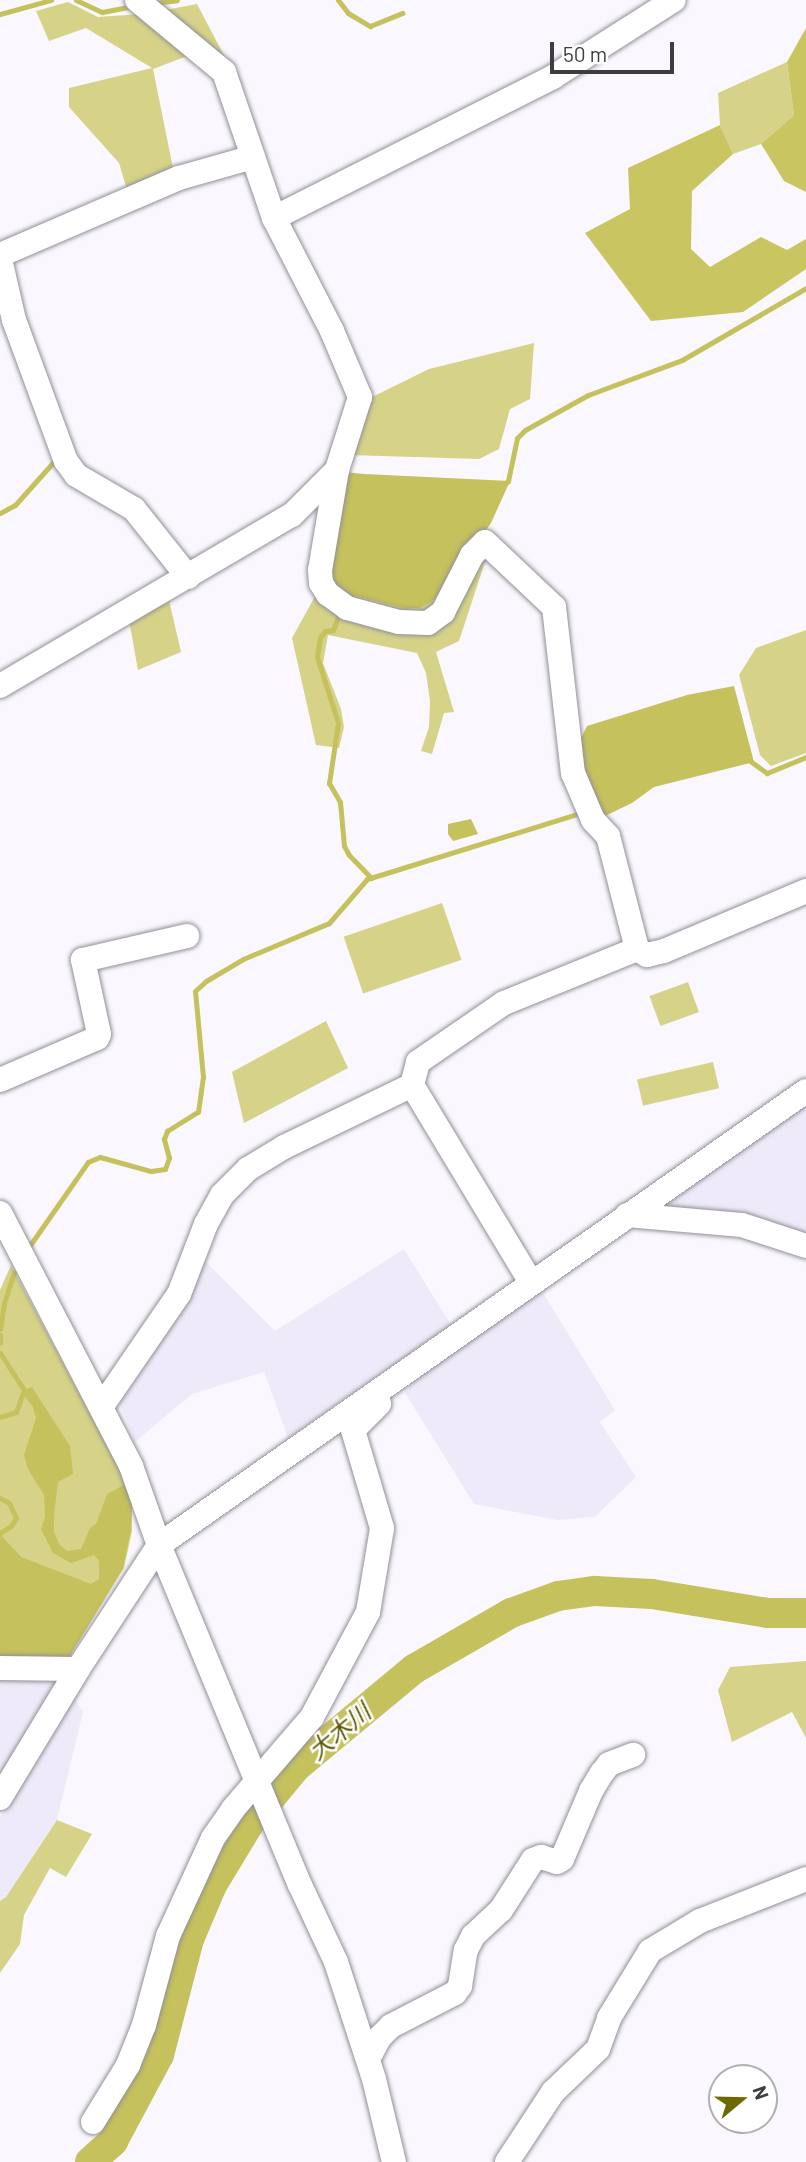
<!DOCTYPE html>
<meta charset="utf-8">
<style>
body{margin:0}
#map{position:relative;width:806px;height:2162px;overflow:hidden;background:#faf7ff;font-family:Barlow,"Noto Sans JP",sans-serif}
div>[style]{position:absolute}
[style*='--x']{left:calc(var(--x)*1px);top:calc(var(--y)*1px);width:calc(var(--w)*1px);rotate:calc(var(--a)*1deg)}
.built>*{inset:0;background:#efeaf9}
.green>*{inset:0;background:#d6d388;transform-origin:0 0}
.forest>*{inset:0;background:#c9c560}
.water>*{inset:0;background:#c5c15c}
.stream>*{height:5px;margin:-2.5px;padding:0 2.5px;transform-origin:2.5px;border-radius:2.5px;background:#c5c15c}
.river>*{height:30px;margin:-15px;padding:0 15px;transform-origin:15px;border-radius:15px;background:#c5c15c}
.roads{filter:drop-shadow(0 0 2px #928f96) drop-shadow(0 0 2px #928f96)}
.minor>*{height:24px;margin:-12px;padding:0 12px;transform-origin:12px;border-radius:12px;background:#fff}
span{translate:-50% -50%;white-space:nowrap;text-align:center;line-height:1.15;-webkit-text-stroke:5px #fff;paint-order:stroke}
.water-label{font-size:24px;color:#5c580a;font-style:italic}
.north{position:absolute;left:708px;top:2064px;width:70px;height:70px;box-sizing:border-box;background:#fff;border:2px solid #b1b1b2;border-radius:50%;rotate:71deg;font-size:19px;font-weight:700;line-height:28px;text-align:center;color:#3d3c3f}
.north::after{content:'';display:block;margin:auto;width:24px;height:32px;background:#6d6902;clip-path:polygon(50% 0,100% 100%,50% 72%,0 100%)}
.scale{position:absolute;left:550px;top:42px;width:124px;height:32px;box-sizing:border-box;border:4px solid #3d3c3f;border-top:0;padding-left:9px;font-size:21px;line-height:24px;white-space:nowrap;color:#3d3c3f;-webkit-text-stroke:5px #fff;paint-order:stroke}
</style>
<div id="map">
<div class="built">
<i style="clip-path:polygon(806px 1104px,806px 1244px,644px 1212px)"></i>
<i style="clip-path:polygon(404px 1249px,451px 1325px,288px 1438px,264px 1372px,192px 1394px,135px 1442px,118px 1399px,199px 1255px,275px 1331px)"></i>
<i style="clip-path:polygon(534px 1293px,543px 1293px,615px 1410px,600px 1422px,636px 1477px,595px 1517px,557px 1520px,474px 1504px,405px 1393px,426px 1367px)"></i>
<i style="clip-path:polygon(0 1675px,62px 1677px,0 1778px)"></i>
<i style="clip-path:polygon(73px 1696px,83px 1712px,57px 1820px,6px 1897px,0 1901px,0 1818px)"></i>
</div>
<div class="green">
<i style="clip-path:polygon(68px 2px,98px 17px,141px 14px,195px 53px,153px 69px,174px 173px,128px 193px,119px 163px,69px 107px,69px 88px,152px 68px,86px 28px,49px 41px,36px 11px)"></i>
<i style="clip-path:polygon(197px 4px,229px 65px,160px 11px)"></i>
<i style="clip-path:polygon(787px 62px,794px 115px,761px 144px,733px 154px,720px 125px,718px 93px)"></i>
<i style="clip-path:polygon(534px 343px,530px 399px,510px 409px,499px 449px,479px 459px,350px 455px,366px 400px,429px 369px)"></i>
<i style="clip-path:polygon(465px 544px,474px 547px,486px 559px,459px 641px,436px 652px,454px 712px,444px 713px,432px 754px,421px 751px,429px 727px,430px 701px,426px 673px,417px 653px,328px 635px,323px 663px,341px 709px,344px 727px,339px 748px,316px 745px,292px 638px,318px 591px,351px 602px,353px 596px,407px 609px,420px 608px,435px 598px)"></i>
<i style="clip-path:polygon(168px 596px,181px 652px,138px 670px,129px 620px)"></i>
<i style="clip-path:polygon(806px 630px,806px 753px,771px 766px,760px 755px,739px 675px,756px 648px)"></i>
<i style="left:442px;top:903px;width:60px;height:104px;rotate:71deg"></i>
<i style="left:688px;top:982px;width:32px;height:41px;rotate:70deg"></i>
<i style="clip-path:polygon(326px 1021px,348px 1068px,244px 1123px,232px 1072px)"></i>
<i style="left:713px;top:1062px;width:27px;height:78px;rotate:77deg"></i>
<i style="clip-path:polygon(11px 1265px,122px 1474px,132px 1500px,132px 1531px,124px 1568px,66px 1663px,0 1664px,0 1290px)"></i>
<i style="clip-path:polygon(806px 1661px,806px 1738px,792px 1712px,732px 1742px,718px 1690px,730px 1667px)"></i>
<i style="clip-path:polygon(57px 1820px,92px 1834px,66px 1877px,50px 1868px,24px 1915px,20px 1944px,0 1973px,0 1901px,6px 1897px)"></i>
</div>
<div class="forest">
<i style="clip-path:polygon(806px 28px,806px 192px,784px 181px,761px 144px,794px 115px,787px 62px)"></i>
<i style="clip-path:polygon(720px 125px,733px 154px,692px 191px,691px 249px,710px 267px,761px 237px,787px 250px,806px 239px,806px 269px,743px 312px,651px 321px,585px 233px,630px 209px,628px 168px)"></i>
</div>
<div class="water">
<i style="clip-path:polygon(344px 472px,364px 474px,510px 481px,491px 523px,474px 547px,465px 544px,435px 599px,420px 608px,407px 609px,354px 596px,351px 602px,327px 583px)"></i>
<i style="clip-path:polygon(734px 686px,754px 762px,654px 787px,632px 803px,605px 816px,589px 802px,580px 740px,587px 726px,687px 695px)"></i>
<i style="clip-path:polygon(471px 819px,478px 834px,453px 841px,448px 834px,448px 824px)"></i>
<i style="clip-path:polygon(32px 1387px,70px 1446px,73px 1474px,58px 1482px,54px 1515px,54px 1532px,59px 1544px,67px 1551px,81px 1549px,90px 1528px,96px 1524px,107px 1494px,126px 1484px,132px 1500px,131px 1530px,123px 1568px,65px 1663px,0 1663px,0 1534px,21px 1557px,91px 1584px,99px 1579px,99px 1561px,94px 1555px,71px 1563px,53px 1553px,41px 1529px,45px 1517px,44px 1495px,28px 1469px,24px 1455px,36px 1418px,33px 1407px,24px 1395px,24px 1390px)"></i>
</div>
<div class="stream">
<i style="--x:76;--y:0;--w:29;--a:25"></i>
<i style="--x:102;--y:12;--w:33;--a:-11"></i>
<i style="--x:338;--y:0;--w:16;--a:52"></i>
<i style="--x:348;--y:13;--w:26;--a:31"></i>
<i style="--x:370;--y:26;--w:35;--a:-22"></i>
<i style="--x:154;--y:3;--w:23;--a:-7"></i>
<i style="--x:0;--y:14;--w:53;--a:-15.4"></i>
<i style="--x:504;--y:484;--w:5;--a:-37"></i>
<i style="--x:508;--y:481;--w:44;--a:-78.2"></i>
<i style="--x:517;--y:438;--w:11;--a:-45"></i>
<i style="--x:525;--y:430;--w:72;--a:-29.1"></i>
<i style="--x:588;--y:395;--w:100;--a:-20.4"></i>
<i style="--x:682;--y:360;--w:143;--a:-30.1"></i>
<i style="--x:0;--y:513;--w:17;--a:-28"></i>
<i style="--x:15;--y:505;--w:63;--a:-48.2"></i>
<i style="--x:340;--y:611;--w:20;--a:110"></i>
<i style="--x:333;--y:630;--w:8;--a:173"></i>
<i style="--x:325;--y:631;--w:9;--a:126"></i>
<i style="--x:320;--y:638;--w:19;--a:99"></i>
<i style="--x:317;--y:657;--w:69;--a:72.3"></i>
<i style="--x:338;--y:723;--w:61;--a:98.5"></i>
<i style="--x:329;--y:783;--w:22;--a:60"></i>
<i style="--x:340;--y:802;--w:44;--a:84.8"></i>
<i style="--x:344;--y:846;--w:10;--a:61"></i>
<i style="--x:349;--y:855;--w:32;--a:46"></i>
<i style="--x:746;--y:758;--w:26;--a:36"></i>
<i style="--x:767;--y:773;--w:42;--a:-22.3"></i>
<i style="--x:28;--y:1248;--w:105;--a:-55.1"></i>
<i style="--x:88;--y:1162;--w:13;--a:-23"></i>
<i style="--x:100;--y:1157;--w:53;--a:15.4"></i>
<i style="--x:151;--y:1171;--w:14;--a:-8"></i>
<i style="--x:165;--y:1169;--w:12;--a:-70"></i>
<i style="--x:169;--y:1158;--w:20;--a:-105"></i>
<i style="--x:164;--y:1139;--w:9;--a:-69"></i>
<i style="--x:167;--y:1131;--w:36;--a:-32"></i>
<i style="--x:198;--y:1112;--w:35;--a:-82"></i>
<i style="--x:203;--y:1077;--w:86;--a:-95.3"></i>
<i style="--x:195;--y:991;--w:15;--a:-42"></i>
<i style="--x:206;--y:981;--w:43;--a:-30.7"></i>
<i style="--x:243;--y:959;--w:93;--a:-22.7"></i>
<i style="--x:329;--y:923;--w:58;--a:-49.2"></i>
<i style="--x:367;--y:879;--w:227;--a:-17.2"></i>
<i style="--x:0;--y:1329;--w:26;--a:-81"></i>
<i style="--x:4;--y:1303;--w:32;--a:-72"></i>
<i style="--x:0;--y:1335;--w:8;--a:90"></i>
<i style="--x:0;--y:1353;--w:44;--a:57"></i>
<i style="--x:24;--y:1390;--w:23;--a:110"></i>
<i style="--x:16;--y:1412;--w:17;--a:163"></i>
<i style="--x:0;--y:1498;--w:10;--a:29"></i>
<i style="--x:9;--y:1503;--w:17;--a:65"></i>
<i style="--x:16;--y:1518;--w:9;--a:122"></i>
<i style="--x:11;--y:1526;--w:13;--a:148"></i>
</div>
<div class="river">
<i style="--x:90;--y:2162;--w:31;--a:-42"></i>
<i style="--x:113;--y:2141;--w:98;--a:-61.9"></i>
<i style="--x:159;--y:2055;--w:120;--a:-75.5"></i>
<i style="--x:189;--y:1939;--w:59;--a:-66.9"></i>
<i style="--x:212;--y:1885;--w:71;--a:-58.8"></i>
<i style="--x:249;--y:1824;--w:74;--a:-50.5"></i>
<i style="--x:296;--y:1767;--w:153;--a:-39.7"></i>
<i style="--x:414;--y:1669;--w:112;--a:-30"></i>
<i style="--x:511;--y:1613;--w:50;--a:-19.9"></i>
<i style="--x:558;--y:1596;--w:37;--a:-8"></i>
<i style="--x:595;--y:1591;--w:57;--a:3"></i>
<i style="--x:652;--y:1594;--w:118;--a:9.3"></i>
<i style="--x:768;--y:1613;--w:38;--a:0"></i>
</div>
<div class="roads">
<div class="minor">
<i style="--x:137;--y:0;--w:113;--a:39.6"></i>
<i style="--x:224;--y:72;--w:154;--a:71.1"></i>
<i style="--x:274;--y:218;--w:127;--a:62.8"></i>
<i style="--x:332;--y:331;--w:72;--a:67"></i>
<i style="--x:360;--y:397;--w:77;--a:107.5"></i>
<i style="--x:337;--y:470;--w:101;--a:99.6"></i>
<i style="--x:320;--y:570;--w:13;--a:86"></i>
<i style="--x:321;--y:583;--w:13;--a:58"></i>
<i style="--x:328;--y:594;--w:24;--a:36"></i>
<i style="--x:347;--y:608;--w:54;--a:15.1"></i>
<i style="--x:399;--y:622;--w:29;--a:2"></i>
<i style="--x:428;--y:623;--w:19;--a:-36"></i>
<i style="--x:443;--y:612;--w:64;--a:-63"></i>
<i style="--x:472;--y:555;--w:18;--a:-45"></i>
<i style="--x:485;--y:542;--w:95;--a:43.3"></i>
<i style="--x:554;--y:607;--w:167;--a:83.5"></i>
<i style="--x:573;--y:773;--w:51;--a:66.9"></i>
<i style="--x:593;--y:820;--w:22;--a:47"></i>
<i style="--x:608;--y:836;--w:117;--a:75.6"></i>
<i style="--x:637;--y:949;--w:12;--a:31"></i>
<i style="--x:647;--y:955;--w:17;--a:-13"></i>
<i style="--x:664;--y:951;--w:154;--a:-22.9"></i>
<i style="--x:274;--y:218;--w:313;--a:-26.8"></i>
<i style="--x:553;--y:77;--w:143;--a:-32.5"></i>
<i style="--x:0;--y:255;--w:195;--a:-23.3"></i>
<i style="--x:179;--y:178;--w:77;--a:-15.8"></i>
<i style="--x:0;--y:259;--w:63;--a:77.1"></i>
<i style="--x:14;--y:320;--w:150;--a:69.8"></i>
<i style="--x:66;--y:461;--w:17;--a:54"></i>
<i style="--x:76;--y:475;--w:67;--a:30.4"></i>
<i style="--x:134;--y:509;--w:87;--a:51.5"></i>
<i style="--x:0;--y:686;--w:338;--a:-30.4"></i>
<i style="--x:292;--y:515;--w:64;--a:-45"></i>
<i style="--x:0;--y:1080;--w:106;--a:-23.4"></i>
<i style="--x:97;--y:1038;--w:4;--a:-63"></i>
<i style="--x:99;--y:1034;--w:76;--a:-102.2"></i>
<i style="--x:83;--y:960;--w:107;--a:-13"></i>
<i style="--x:412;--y:1085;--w:230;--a:58.9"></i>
<i style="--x:0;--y:1213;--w:285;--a:62.6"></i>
<i style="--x:131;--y:1466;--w:84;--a:70.5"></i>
<i style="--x:159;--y:1545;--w:368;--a:67.5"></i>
<i style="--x:300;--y:1885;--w:85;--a:64.9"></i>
<i style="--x:336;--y:1962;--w:123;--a:72"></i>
<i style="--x:374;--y:2079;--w:85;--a:76.5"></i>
<i style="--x:627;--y:1215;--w:115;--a:5"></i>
<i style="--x:742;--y:1225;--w:67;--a:18.2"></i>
<i style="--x:102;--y:1406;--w:136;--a:-55.5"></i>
<i style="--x:179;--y:1294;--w:75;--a:-68.9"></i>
<i style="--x:206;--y:1224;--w:33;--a:-61"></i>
<i style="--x:222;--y:1195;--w:37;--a:-45"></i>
<i style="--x:248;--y:1169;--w:42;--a:-31.4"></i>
<i style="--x:284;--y:1147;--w:142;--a:-25.8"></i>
<i style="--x:412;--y:1085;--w:24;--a:-75"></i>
<i style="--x:418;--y:1062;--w:104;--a:-34.5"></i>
<i style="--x:504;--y:1003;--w:144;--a:-22.1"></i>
<i style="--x:0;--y:1668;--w:78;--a:0.7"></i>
<i style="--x:0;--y:1798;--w:151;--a:-58.8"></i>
<i style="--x:78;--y:1669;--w:148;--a:-56.8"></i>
<i style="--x:159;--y:1545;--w:790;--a:-35.06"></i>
<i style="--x:368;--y:2059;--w:24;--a:-62"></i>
<i style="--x:379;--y:2038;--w:17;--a:-45"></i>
<i style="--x:391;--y:2026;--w:72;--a:-27.3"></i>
<i style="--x:455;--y:1993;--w:9;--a:-54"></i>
<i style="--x:460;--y:1986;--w:36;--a:-81"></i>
<i style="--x:466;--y:1950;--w:16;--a:-63"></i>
<i style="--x:473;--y:1936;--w:38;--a:-43"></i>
<i style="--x:501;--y:1910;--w:59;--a:-57.4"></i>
<i style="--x:533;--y:1860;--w:9;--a:-21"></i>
<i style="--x:541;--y:1857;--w:17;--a:17"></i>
<i style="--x:557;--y:1862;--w:6;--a:-31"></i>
<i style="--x:562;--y:1859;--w:74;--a:-66.9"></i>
<i style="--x:591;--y:1791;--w:21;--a:-59"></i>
<i style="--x:602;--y:1773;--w:11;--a:-52"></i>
<i style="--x:609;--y:1764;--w:26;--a:-21"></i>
<i style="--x:93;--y:2122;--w:67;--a:-58.4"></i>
<i style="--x:128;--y:2065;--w:43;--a:-68.2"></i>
<i style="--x:144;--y:2025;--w:92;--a:-74.9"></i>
<i style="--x:168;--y:1936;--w:108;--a:-65.3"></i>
<i style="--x:213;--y:1838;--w:35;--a:-55"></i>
<i style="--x:233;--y:1809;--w:121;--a:-49.3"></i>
<i style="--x:312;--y:1717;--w:119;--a:-61.9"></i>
<i style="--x:368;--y:1612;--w:85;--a:-80.5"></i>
<i style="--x:382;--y:1528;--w:102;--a:-106.5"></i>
<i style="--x:353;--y:1430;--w:37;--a:-45"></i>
<i style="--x:507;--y:2162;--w:84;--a:-56.7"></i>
<i style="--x:553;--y:2092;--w:62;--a:-43.7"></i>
<i style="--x:598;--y:2049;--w:33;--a:-70"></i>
<i style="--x:609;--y:2018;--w:79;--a:-58.5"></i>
<i style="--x:650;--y:1951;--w:58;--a:-31"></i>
<i style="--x:700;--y:1921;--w:114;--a:-21.6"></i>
</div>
</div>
<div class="water-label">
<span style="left:339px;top:1731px;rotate:-40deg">大木川</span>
</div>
<div class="north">N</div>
<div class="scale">50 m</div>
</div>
